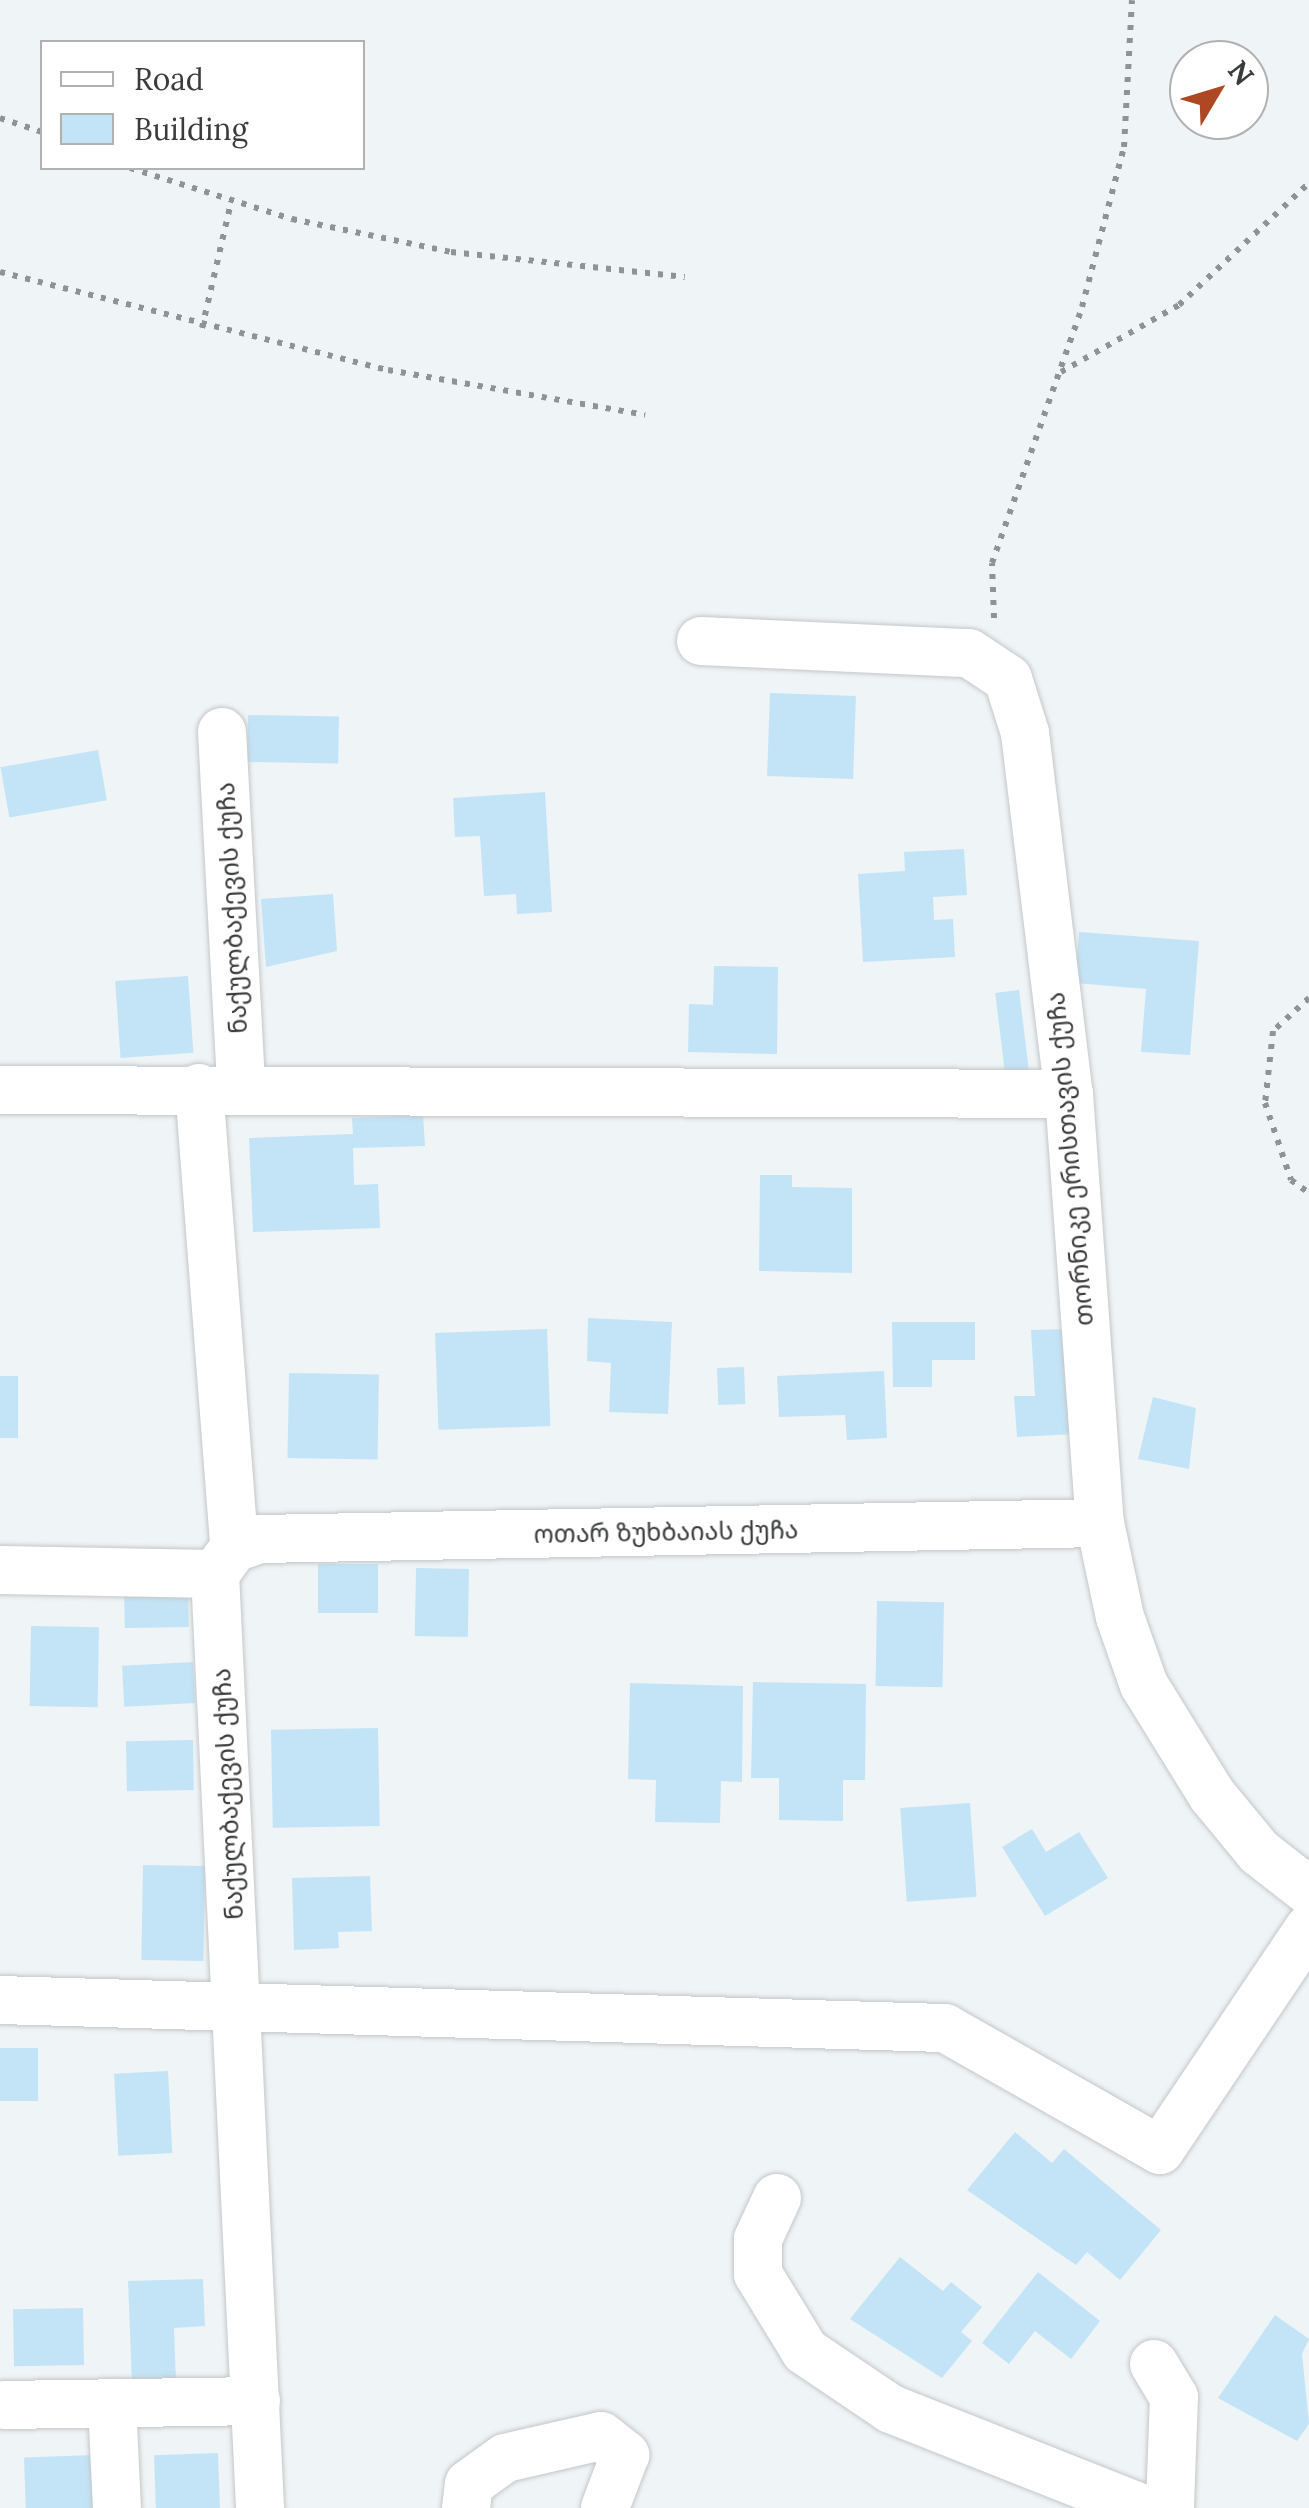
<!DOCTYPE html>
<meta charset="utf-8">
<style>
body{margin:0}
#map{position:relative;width:1309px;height:2508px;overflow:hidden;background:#eff4f6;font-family:Lora,"Noto Sans Georgian",serif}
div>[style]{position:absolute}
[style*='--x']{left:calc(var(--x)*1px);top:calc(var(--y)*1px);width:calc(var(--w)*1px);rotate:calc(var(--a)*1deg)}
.building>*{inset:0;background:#c3e4f6;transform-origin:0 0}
.path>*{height:6px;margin-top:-3px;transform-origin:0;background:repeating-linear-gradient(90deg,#909395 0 5px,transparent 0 13px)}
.roads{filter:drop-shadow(0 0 2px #c3c7ca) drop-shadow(0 0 2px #c3c7ca)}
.minor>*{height:48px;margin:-24px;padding:0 24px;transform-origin:24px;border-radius:24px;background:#fff}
span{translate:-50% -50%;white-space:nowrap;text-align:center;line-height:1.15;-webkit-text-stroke:8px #fff;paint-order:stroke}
.street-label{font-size:25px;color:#393b3c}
.legend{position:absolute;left:40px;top:40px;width:325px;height:130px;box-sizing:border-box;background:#fff;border:2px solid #b0b1b1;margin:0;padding:12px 18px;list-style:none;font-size:30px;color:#393b3c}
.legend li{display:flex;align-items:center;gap:20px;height:50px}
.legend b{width:50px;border:2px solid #b0b1b1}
.north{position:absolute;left:1169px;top:40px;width:100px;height:100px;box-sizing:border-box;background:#fff;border:2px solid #b0b1b1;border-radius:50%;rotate:52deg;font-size:28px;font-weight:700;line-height:40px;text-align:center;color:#393b3c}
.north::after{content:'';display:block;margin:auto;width:35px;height:45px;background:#ae4723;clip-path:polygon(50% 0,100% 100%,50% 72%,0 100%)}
</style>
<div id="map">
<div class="building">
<i style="left:770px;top:693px;width:86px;height:83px;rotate:2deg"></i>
<i style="left:248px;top:715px;width:91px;height:47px;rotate:1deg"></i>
<i style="left:98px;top:750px;width:51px;height:99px;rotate:80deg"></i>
<i style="clip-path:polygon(545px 792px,552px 912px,517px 914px,516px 894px,484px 896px,480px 836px,455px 837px,453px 798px)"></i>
<i style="clip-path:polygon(964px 849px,967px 895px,933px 897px,934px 920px,953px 919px,955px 957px,863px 962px,858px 874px,905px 871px,904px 852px)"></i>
<i style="clip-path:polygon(333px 894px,337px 951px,266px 967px,261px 899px)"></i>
<i style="clip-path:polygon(1079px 932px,1199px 941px,1190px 1055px,1141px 1052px,1146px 989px,1075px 983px)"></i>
<i style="clip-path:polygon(714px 966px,778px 967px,777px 1054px,688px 1052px,689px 1004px,713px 1005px)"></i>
<i style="left:188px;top:976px;width:77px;height:73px;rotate:86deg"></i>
<i style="left:1019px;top:990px;width:86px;height:24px;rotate:83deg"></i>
<i style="clip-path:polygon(423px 1115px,425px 1146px,353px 1148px,354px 1185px,378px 1184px,380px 1228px,253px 1232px,249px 1138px,353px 1134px,352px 1118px)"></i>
<i style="clip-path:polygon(760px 1175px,792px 1175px,792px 1187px,852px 1188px,852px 1273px,759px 1271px)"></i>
<i style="clip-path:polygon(588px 1318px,672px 1322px,668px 1414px,609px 1412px,611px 1363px,587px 1361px)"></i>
<i style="clip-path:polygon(892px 1322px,975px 1322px,975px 1360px,932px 1360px,932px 1387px,893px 1387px)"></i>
<i style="left:547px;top:1329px;width:97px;height:112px;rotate:88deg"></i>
<i style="clip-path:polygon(1069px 1329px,1075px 1434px,1017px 1437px,1014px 1396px,1035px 1396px,1031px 1330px)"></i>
<i style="left:744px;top:1367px;width:37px;height:27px;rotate:88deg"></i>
<i style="clip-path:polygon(884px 1371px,887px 1438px,847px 1440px,845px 1415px,779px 1417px,777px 1376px)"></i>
<i style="left:289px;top:1373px;width:90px;height:85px;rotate:1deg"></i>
<i style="left:0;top:1376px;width:18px;height:62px"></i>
<i style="clip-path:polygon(1153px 1397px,1196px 1408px,1189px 1469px,1138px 1459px)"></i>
<i style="left:318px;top:1564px;width:60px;height:49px"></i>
<i style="left:416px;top:1568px;width:53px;height:68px;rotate:1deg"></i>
<i style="left:188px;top:1585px;width:42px;height:64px;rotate:89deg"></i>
<i style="left:877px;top:1601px;width:67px;height:85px;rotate:1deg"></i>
<i style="left:31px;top:1626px;width:68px;height:80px;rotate:1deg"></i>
<i style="left:193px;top:1662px;width:41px;height:71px;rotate:87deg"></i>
<i style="clip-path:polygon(753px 1682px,866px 1684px,865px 1780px,843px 1780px,843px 1821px,779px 1820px,779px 1778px,751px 1778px)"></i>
<i style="clip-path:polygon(630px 1683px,743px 1686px,742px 1782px,721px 1781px,720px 1823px,655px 1822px,656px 1780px,628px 1779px)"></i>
<i style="left:378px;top:1728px;width:98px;height:107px;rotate:89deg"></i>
<i style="left:193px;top:1740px;width:50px;height:67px;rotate:89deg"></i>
<i style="left:970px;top:1803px;width:94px;height:70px;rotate:86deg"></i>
<i style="clip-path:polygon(1032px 1829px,1046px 1852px,1079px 1832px,1108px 1878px,1045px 1916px,1002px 1847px)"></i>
<i style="left:143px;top:1865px;width:62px;height:95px;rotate:1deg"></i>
<i style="clip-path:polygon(370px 1876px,372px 1931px,338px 1932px,339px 1948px,294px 1950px,292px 1878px)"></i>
<i style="left:0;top:2048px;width:38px;height:53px"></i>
<i style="left:168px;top:2071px;width:82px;height:54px;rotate:87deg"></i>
<i style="clip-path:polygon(1015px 2132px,1052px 2163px,1064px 2149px,1161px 2230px,1120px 2280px,1087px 2252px,1076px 2265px,967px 2190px)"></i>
<i style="clip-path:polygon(900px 2257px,943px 2291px,951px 2282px,982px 2307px,961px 2332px,972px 2341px,942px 2378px,850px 2319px)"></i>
<i style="clip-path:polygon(1038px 2272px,1100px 2321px,1071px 2359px,1035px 2331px,1009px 2364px,982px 2343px)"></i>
<i style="clip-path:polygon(203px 2279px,205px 2326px,174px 2328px,176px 2384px,132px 2385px,128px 2281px)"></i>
<i style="left:83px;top:2308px;width:57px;height:70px;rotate:89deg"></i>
<i style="clip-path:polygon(1275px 2315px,1309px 2339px,1302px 2354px,1309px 2424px,1297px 2441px,1218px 2398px)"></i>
<i style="left:218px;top:2453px;width:55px;height:64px;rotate:88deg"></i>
<i style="left:95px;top:2455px;width:53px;height:71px;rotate:88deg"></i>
</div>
<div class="path">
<i style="--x:0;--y:118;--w:44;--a:18.4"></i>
<i style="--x:130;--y:168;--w:170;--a:17.5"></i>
<i style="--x:292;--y:219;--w:162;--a:11.7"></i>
<i style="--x:451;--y:252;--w:235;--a:6.1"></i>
<i style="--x:0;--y:272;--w:400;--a:14.2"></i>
<i style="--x:388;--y:370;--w:261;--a:9.9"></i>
<i style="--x:202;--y:328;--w:129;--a:-77"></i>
<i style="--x:1061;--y:372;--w:136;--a:-29.6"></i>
<i style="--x:1179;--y:305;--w:178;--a:-43.2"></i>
<i style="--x:994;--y:618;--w:55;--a:-92.1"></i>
<i style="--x:992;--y:563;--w:271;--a:-70.6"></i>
<i style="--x:1082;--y:307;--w:165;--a:-75.3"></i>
<i style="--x:1124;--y:147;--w:147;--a:-86.9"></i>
<i style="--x:1309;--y:998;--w:49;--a:137.5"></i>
<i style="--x:1273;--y:1031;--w:72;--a:96.3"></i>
<i style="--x:1265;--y:1103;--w:81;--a:71.3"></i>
<i style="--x:1291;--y:1180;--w:22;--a:36"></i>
</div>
<div class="roads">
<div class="minor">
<i style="--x:701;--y:641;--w:268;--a:2.6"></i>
<i style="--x:969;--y:653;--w:47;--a:33.7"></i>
<i style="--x:1008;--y:679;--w:57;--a:72.5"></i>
<i style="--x:1025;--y:733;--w:364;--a:83.1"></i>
<i style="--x:1069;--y:1094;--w:430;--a:85.9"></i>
<i style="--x:1100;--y:1523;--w:96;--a:78"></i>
<i style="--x:1120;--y:1617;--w:72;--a:70.6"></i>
<i style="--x:1144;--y:1685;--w:129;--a:58.3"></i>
<i style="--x:1212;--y:1795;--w:74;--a:50.5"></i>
<i style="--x:1259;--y:1852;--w:63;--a:38"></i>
<i style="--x:222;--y:732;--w:353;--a:86.9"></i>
<i style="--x:199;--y:1088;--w:461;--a:85.6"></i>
<i style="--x:234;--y:1548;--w:32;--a:126"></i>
<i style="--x:215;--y:1574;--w:935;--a:87.24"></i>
<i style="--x:0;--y:1090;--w:1069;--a:0.21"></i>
<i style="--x:234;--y:1548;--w:28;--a:-19"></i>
<i style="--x:260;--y:1539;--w:840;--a:-1.09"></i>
<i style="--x:0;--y:1570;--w:215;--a:1.1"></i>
<i style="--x:0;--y:2000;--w:945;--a:1.7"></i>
<i style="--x:945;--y:2028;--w:247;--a:29.6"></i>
<i style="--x:1160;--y:2150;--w:267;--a:-56.1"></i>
<i style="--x:777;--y:2198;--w:45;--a:114.9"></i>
<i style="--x:758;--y:2239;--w:35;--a:90"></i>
<i style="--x:758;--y:2274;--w:90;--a:58.6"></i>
<i style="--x:805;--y:2351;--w:104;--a:34"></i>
<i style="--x:891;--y:2409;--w:269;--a:21.6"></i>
<i style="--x:1154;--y:2364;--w:39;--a:59"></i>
<i style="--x:1174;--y:2397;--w:111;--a:92.1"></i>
<i style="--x:112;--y:2403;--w:105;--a:87.3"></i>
<i style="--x:4;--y:2405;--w:252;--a:-0.9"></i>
<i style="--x:466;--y:2508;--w:24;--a:-83"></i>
<i style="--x:469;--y:2484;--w:44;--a:-35.8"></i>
<i style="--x:505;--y:2458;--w:98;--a:-12.9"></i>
<i style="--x:601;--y:2436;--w:31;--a:38"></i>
<i style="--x:625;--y:2455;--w:57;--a:110.7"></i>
</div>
</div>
<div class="street-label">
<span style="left:232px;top:908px;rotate:-93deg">ნაქულბაქევის ქუჩა</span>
<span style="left:1070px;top:1159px;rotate:-95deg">თორნიკე ერისთავის ქუჩა</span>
<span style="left:666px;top:1532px;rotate:-1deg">ოთარ ზუხბაიას ქუჩა</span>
<span style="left:228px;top:1794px;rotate:-93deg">ნაქულბაქევის ქუჩა</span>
</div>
<ul class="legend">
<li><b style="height:12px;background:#fff"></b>Road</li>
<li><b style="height:28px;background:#c3e4f6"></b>Building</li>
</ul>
<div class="north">N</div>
</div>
